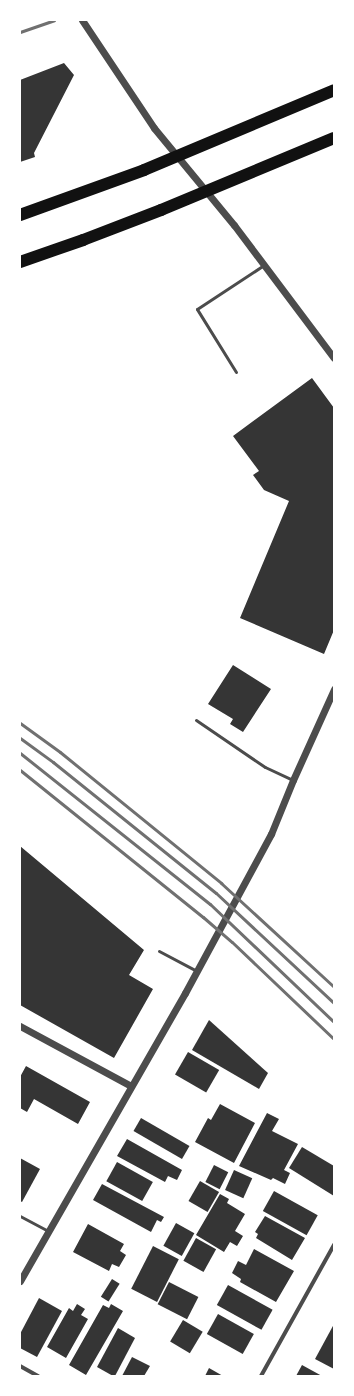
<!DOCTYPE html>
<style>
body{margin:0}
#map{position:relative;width:354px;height:1396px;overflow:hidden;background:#fff;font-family:Signika,sans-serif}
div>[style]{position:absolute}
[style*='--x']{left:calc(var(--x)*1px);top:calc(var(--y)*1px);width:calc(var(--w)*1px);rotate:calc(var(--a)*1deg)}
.building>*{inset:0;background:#353535;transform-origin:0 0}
.service>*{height:3px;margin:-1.5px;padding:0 1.5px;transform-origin:1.5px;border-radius:1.5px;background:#4c4c4c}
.minor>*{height:4px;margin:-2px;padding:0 2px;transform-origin:2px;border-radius:2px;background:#4c4c4c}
.tertiary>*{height:7px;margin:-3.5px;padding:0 3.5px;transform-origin:3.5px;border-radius:3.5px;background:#4c4c4c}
.motorway>*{height:12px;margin:-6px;padding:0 6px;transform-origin:6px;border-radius:6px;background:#111}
.rail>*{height:3px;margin:-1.5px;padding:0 1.5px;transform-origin:1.5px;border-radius:1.5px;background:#707070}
span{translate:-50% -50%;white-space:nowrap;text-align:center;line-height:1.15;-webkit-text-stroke:4px #fff;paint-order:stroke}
.frame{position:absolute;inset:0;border:21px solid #fff;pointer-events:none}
</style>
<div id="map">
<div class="building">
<i style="clip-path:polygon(64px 63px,74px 75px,34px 153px,35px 157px,20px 162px,20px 80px)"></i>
<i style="clip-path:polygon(312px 378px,334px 408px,334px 630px,324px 654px,240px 618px,289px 501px,264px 490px,253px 475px,259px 471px,233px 436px)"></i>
<i style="clip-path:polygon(233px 665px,271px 689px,243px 732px,230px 724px,233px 719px,208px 704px)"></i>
<i style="clip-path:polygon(20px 846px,144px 950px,129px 975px,153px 989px,114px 1058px,20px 1005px)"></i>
<i style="clip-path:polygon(209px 1020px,268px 1073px,259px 1089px,192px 1050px)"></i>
<i style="left:188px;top:1052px;width:36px;height:26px;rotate:30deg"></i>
<i style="clip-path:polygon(26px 1066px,90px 1102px,78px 1124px,34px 1099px,27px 1112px,20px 1108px,20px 1077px)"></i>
<i style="clip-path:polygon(220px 1104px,255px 1123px,234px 1163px,195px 1142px,208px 1118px,211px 1120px)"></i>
<i style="clip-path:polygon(267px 1113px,279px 1119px,272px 1131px,298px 1144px,284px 1170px,290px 1173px,285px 1184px,273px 1178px,271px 1180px,239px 1166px)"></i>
<i style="left:141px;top:1118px;width:56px;height:15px;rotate:30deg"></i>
<i style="clip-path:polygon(127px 1139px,182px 1170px,177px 1180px,168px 1176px,165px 1182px,117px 1156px)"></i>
<i style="clip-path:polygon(302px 1147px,334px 1166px,334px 1196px,289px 1168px)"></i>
<i style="clip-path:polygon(20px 1158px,40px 1169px,22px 1202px,20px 1201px)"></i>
<i style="left:117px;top:1162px;width:41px;height:22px;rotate:29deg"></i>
<i style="left:214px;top:1165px;width:16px;height:19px;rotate:27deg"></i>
<i style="left:234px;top:1170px;width:20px;height:22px;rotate:24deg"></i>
<i style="left:200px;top:1181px;width:22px;height:23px;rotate:30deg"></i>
<i style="clip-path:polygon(102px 1184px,164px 1217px,161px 1222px,157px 1220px,151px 1232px,93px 1200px)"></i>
<i style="left:274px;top:1191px;width:50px;height:23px;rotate:29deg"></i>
<i style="clip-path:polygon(220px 1194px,229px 1199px,227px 1203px,245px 1214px,235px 1231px,243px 1236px,237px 1246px,230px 1242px,224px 1252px,196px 1235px)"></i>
<i style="clip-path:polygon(265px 1216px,305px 1238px,292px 1260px,256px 1238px,258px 1234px,255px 1232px)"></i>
<i style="left:176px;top:1223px;width:21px;height:26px;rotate:29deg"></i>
<i style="clip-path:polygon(88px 1224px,124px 1244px,120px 1251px,126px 1255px,119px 1267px,112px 1264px,109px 1271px,73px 1252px)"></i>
<i style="left:196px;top:1238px;width:23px;height:26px;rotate:29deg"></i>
<i style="left:153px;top:1246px;width:29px;height:48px;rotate:27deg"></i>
<i style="clip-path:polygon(254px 1249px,294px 1271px,276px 1302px,240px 1282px,241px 1279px,232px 1273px,238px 1261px,246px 1265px)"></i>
<i style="left:112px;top:1279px;width:9px;height:21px;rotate:32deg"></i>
<i style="left:169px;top:1282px;width:33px;height:25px;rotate:27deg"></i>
<i style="left:228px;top:1285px;width:51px;height:23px;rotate:29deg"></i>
<i style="clip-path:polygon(39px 1298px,62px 1311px,37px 1357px,20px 1348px,20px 1334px)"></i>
<i style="clip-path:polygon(77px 1304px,85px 1309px,81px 1315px,88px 1319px,66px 1358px,47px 1347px,69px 1308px,73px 1311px)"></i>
<i style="clip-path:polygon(111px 1304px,123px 1311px,86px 1375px,69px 1365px,103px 1305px,109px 1308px)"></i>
<i style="left:218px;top:1314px;width:41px;height:23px;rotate:29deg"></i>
<i style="left:183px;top:1320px;width:23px;height:25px;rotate:31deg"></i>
<i style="clip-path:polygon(334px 1324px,334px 1369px,315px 1359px)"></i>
<i style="clip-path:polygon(118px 1328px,135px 1338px,115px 1376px,113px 1376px,97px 1367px)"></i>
<i style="clip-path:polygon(132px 1357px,150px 1366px,144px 1376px,122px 1376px)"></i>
<i style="clip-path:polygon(302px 1365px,322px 1376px,296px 1376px)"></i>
<i style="clip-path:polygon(209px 1368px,223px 1376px,205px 1376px)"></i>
</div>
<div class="service">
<i style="--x:236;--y:372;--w:74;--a:-121.8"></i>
<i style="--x:197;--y:309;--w:80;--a:-33.3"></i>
<i style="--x:196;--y:720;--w:83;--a:34.3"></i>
<i style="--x:265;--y:767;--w:31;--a:25"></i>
<i style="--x:159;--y:951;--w:43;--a:27.8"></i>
<i style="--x:20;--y:1216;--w:32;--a:28"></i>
</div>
<div class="minor">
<i style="--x:20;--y:1366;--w:21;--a:29"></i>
<i style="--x:261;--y:1376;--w:150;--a:-60.9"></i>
</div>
<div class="tertiary">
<i style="--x:82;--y:20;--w:130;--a:56.3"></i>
<i style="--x:154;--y:128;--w:126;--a:50.5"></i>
<i style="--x:234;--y:225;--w:166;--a:53.1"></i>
<i style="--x:20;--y:1026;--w:126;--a:28.4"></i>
<i style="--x:20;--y:1281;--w:332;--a:-60.2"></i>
<i style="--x:185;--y:993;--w:181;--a:-61.6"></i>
<i style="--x:271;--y:834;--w:58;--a:-67.8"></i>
<i style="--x:293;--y:780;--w:100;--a:-65.7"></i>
</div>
<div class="motorway">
<i style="--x:20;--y:215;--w:132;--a:-19.9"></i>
<i style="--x:144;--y:170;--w:206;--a:-22.8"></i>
<i style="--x:20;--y:262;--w:67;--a:-19.2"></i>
<i style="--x:83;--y:240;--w:84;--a:-21"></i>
<i style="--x:161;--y:210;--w:187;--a:-22.6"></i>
</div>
<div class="rail">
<i style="--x:20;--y:32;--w:36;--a:-19"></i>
<i style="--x:20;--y:723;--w:49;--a:35.9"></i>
<i style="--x:60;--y:752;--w:208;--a:39.1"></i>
<i style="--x:221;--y:883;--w:154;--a:42.6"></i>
<i style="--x:20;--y:738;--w:41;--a:36"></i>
<i style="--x:53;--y:762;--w:209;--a:38.8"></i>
<i style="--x:216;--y:893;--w:161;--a:43"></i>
<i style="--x:20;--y:753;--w:243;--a:38.5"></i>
<i style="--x:210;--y:904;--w:171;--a:43.6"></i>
<i style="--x:20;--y:770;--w:235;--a:38.8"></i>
<i style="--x:203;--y:917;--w:38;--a:41"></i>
<i style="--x:232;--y:942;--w:141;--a:43.6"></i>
</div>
<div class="frame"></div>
</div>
